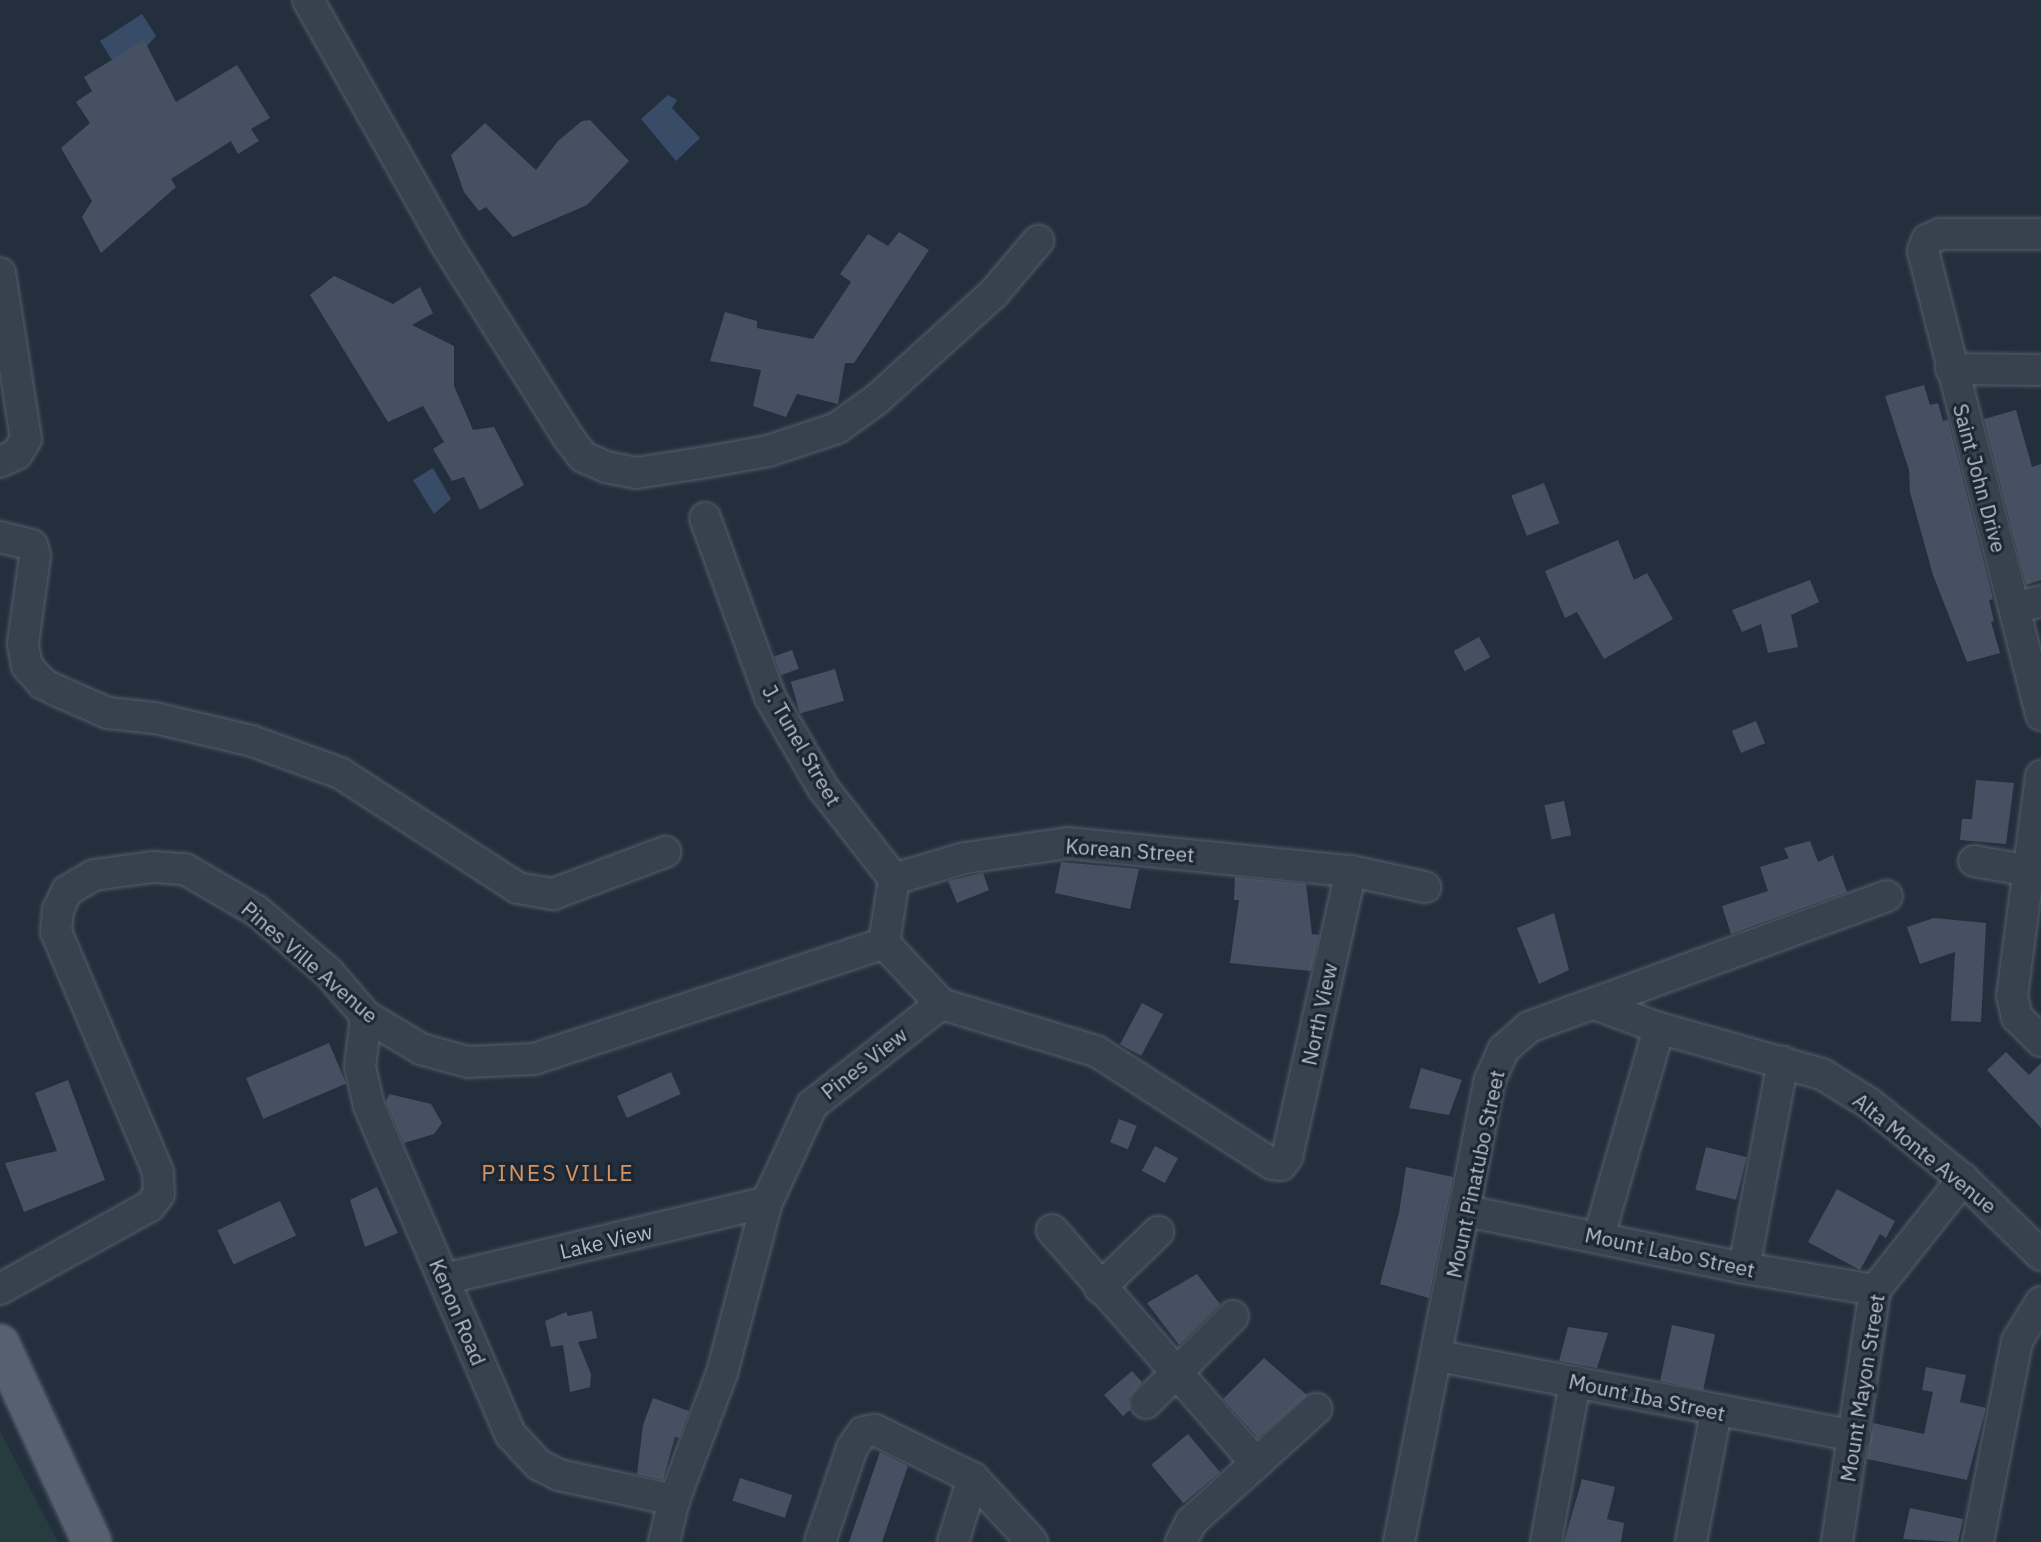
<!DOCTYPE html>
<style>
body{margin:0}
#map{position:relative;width:2041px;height:1542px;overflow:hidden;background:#242f3e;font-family:"IBM Plex Sans",sans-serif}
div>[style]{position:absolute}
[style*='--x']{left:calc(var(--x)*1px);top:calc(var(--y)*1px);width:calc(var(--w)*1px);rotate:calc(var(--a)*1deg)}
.green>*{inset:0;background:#263c3f}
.water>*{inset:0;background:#394c67}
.building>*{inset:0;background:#455162;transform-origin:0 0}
.roads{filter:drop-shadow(0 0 2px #565f6c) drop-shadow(0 0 2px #565f6c)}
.minor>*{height:30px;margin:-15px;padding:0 15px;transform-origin:15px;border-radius:15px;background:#38414e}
.primary>*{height:38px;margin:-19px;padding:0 19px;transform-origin:19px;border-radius:19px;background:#56606e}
span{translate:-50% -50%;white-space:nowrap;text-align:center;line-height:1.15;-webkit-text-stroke:6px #1d2633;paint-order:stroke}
.street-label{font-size:21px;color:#b4bcc9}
.neighbourhood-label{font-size:23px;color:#d59563;letter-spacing:2px}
</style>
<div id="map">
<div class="green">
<i style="clip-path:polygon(0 1431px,58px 1542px,0 1542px)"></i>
</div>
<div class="water">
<i style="clip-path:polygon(142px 14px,156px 36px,147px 46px,112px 60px,100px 41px)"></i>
<i style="clip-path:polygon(668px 95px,677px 100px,672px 108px,700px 138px,676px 161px,641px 119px)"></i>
<i style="clip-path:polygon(433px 468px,451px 499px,434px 514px,413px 480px)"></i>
</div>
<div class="building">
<i style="clip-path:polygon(144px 40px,176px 102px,237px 65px,270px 118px,251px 129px,259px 141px,238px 154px,231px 141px,171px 179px,176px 187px,101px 253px,82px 217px,92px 201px,61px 148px,90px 123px,76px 102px,92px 91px,84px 77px)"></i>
<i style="clip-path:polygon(590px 120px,629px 161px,587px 205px,513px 237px,486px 207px,479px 211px,464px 192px,451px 155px,485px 123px,536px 170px,558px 141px,582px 121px)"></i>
<i style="clip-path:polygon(899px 232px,929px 250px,854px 363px,845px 363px,838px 404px,797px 394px,786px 417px,753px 406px,761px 370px,710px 361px,725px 312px,757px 321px,757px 328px,813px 339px,851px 282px,840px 274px,868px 234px,888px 246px)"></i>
<i style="clip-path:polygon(334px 276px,393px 304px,420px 287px,433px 313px,412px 325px,454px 346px,454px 386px,473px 430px,494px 427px,524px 485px,480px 510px,464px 477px,452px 481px,433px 449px,444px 442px,423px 406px,388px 422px,310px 295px)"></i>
<i style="clip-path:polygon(1924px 385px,1930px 405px,1938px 403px,1943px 421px,1948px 420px,1993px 599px,1989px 600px,1994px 621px,1991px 622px,2000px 653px,1967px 662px,1933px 575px,1910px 492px,1909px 470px,1885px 396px)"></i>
<i style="clip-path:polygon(2016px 410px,2032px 467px,2041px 464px,2041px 580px,2026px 585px,1984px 419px)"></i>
<i style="left:1544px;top:483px;width:43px;height:35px;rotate:69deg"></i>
<i style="clip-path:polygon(1618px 540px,1634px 580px,1647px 573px,1673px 619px,1604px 659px,1577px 612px,1565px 618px,1545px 571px)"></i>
<i style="clip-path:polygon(1810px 580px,1819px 602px,1791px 615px,1798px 647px,1768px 653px,1761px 624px,1742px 632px,1732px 610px)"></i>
<i style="left:1479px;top:637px;width:23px;height:29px;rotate:61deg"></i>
<i style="left:792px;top:650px;width:20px;height:19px;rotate:70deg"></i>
<i style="left:835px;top:669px;width:33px;height:46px;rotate:74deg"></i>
<i style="left:1756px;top:721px;width:24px;height:26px;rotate:68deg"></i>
<i style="clip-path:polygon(1976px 780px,2014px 783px,2006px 844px,1960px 840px,1962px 819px,1972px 819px)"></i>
<i style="left:1564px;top:801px;width:35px;height:20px;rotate:78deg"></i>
<i style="clip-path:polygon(1810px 841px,1818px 862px,1833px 855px,1847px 892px,1731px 934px,1722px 906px,1768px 891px,1760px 867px,1789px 858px,1784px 848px)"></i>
<i style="clip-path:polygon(1061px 862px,1139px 869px,1130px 909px,1055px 893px)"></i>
<i style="clip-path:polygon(983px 873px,989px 890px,957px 903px,948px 881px)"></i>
<i style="clip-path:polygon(1235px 877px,1306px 884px,1312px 934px,1319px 935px,1311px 971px,1230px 963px,1239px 900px,1234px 900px)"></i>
<i style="clip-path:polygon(1554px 913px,1569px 970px,1539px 984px,1517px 928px)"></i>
<i style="clip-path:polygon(1934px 918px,1986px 923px,1981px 1022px,1951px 1021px,1955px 952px,1920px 964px,1907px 927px)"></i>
<i style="left:1142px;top:1003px;width:24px;height:47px;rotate:28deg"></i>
<i style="left:329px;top:1043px;width:44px;height:90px;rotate:67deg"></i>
<i style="clip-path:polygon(2006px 1052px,2029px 1075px,2041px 1063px,2041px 1128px,1987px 1070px)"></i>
<i style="clip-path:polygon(1421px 1068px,1462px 1080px,1449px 1115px,1409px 1108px)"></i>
<i style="left:671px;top:1072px;width:24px;height:59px;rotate:66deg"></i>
<i style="clip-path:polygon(68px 1080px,105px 1180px,24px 1212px,5px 1163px,57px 1151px,35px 1093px)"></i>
<i style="clip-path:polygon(389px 1094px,431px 1104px,442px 1123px,434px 1134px,404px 1143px,386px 1102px)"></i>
<i style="left:1119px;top:1119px;width:19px;height:25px;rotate:21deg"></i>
<i style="left:1155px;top:1146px;width:26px;height:28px;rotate:28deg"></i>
<i style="left:1706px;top:1147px;width:42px;height:44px;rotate:14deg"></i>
<i style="clip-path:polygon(1406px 1167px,1453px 1177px,1429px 1298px,1380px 1284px,1399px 1213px)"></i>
<i style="clip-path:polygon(377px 1187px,398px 1233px,365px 1247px,350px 1200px)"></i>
<i style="clip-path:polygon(1837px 1189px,1895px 1221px,1886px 1238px,1880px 1234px,1860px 1270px,1808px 1242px)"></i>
<i style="left:280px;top:1201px;width:38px;height:69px;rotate:65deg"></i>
<i style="clip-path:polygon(1197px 1274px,1220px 1304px,1179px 1345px,1147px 1303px)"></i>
<i style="clip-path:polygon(592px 1311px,597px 1338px,578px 1342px,591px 1374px,590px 1387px,570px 1392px,563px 1345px,551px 1347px,545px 1321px,566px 1312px,568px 1316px)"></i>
<i style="left:1672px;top:1325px;width:44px;height:57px;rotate:12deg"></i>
<i style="clip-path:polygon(1568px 1327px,1608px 1333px,1597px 1368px,1559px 1361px)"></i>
<i style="clip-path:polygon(1264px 1358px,1307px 1395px,1258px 1438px,1223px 1399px)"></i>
<i style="clip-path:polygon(1926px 1367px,1966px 1375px,1960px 1402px,1986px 1408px,1967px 1480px,1867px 1459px,1873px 1423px,1924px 1434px,1933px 1392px,1922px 1390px)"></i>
<i style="clip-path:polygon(1132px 1371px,1142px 1382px,1129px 1398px,1130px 1410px,1123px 1416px,1104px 1395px)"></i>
<i style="clip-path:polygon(653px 1398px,689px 1411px,679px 1438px,675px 1437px,663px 1480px,637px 1474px,643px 1425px)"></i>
<i style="left:1188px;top:1434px;width:50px;height:48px;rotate:50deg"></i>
<i style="clip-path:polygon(880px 1452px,908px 1466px,882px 1542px,849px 1542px)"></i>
<i style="left:740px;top:1478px;width:55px;height:24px;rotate:18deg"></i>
<i style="clip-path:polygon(1582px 1479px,1615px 1487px,1607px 1519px,1624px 1523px,1621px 1542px,1564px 1542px)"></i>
<i style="clip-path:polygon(1910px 1508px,1963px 1519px,1958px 1542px,1903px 1539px)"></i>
</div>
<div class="roads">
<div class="minor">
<i style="--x:308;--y:0;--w:280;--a:60.5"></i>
<i style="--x:446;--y:244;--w:228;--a:57.7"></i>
<i style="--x:568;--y:437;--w:25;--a:53"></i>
<i style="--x:583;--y:457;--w:25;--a:23"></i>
<i style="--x:606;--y:467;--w:31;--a:11"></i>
<i style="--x:636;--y:473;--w:72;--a:-8.8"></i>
<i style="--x:707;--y:462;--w:62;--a:-10.2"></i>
<i style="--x:768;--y:451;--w:73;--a:-18.4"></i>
<i style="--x:837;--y:428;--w:48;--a:-35.7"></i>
<i style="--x:876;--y:400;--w:158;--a:-42.2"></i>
<i style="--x:993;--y:294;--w:70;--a:-49.7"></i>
<i style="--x:2041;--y:234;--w:101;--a:180"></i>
<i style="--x:1940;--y:234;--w:14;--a:155"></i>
<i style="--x:1927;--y:240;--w:12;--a:110"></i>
<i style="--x:1923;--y:251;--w:479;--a:75.7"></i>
<i style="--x:0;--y:273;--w:168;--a:81.1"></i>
<i style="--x:26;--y:439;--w:17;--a:121"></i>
<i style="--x:17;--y:454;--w:19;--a:155"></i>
<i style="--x:1951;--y:369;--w:90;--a:0.6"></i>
<i style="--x:705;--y:518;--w:190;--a:70"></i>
<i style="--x:770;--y:697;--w:105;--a:59.8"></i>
<i style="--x:823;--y:788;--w:115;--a:52"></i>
<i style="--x:0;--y:537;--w:33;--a:14"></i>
<i style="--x:32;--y:545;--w:11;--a:75"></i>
<i style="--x:35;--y:556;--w:89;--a:97.8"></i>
<i style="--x:23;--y:644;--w:22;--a:80"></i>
<i style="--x:27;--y:666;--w:24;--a:48"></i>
<i style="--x:43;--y:684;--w:21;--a:25"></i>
<i style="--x:62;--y:693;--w:50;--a:23.5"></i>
<i style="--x:108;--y:713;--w:47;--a:6.1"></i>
<i style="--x:155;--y:718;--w:100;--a:13.3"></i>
<i style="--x:252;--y:741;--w:94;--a:20"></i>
<i style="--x:340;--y:773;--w:212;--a:32.9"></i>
<i style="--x:518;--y:888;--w:36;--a:10"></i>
<i style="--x:553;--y:894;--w:120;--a:-20.6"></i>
<i style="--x:2015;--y:608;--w:27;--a:-15"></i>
<i style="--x:2041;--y:776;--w:222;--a:97.5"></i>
<i style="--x:2012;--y:996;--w:22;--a:77"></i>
<i style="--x:2017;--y:1017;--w:34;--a:45"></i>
<i style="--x:1974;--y:861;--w:68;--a:10.2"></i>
<i style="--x:894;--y:879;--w:74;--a:-16.5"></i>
<i style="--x:965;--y:858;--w:104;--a:-8.3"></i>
<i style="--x:1068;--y:843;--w:284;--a:5.7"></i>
<i style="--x:1351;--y:871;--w:76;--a:12.2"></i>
<i style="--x:884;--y:943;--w:83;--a:46.9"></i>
<i style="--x:884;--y:943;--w:65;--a:-81.1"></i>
<i style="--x:1597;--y:1005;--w:66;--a:20.4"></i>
<i style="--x:1659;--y:1028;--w:169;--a:15.8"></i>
<i style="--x:1822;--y:1074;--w:55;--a:31.7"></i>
<i style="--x:1869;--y:1103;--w:121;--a:39"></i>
<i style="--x:1963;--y:1179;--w:109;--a:44.3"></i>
<i style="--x:366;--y:1016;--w:51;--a:96.7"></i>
<i style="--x:360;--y:1067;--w:40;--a:77"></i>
<i style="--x:369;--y:1106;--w:358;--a:66.7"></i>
<i style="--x:511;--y:1435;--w:41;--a:47"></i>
<i style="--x:539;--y:1465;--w:22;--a:27"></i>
<i style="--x:559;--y:1475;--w:118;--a:12.3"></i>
<i style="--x:1466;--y:1211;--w:284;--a:11.6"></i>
<i style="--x:1744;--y:1268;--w:133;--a:9.5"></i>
<i style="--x:1052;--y:1230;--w:310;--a:48.8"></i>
<i style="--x:1599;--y:1236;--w:216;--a:-73.9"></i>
<i style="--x:1744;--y:1268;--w:210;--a:-79.3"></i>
<i style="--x:444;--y:1279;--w:332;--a:-13.4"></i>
<i style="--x:1100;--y:1288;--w:81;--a:-44"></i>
<i style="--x:0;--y:1289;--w:171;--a:-29"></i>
<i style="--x:150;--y:1206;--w:15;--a:-53"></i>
<i style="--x:159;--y:1194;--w:22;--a:-93"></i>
<i style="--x:158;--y:1172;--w:261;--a:-113"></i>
<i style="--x:56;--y:932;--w:22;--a:-85"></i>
<i style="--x:58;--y:910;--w:21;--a:-65"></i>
<i style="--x:67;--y:891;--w:31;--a:-31"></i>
<i style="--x:94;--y:875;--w:60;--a:-7.7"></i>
<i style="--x:153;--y:867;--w:32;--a:4"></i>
<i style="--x:185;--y:869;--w:83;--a:30.3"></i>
<i style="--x:257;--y:911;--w:95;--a:40.7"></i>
<i style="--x:329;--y:973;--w:57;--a:49.3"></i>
<i style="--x:366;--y:1016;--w:64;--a:31"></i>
<i style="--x:421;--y:1049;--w:49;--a:15.5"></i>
<i style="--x:468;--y:1062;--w:66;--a:-2.6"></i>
<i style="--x:534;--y:1059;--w:369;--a:-18.3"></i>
<i style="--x:1439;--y:1356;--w:424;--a:10.9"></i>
<i style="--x:1146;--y:1403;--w:123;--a:-45"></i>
<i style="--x:664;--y:1542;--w:43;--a:-76.6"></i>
<i style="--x:674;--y:1500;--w:136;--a:-69.3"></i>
<i style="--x:722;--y:1373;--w:177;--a:-75.3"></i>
<i style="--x:767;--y:1202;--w:107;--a:-65.1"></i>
<i style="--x:812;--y:1105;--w:164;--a:-38.1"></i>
<i style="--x:941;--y:1004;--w:162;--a:16.9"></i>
<i style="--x:1096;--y:1051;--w:209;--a:32.7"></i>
<i style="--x:1272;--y:1164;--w:9;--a:6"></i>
<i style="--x:1281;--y:1165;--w:10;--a:-53"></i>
<i style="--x:1287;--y:1157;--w:293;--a:-77.4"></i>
<i style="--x:820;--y:1542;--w:99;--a:-71.2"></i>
<i style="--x:852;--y:1448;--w:19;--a:-55"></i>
<i style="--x:863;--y:1432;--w:12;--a:-9"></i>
<i style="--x:875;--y:1430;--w:109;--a:26.1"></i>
<i style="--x:973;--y:1478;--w:87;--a:47.3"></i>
<i style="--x:953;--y:1542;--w:67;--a:-72.6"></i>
<i style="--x:1181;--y:1542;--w:22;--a:-63"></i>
<i style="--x:1191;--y:1522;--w:169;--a:-42.1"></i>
<i style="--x:1399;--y:1542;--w:471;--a:-78.9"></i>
<i style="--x:1490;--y:1080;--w:34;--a:-66"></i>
<i style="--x:1504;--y:1049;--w:33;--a:-41"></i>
<i style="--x:1529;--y:1027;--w:381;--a:-20.1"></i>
<i style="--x:1546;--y:1542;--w:163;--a:-79.7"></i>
<i style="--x:1691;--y:1542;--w:132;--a:-79.1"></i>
<i style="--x:1837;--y:1542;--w:255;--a:-81.4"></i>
<i style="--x:1875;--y:1290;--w:142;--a:-51.6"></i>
<i style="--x:1978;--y:1542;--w:205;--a:-79"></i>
<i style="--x:2017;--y:1341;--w:46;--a:-58.4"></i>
</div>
<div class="primary">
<i style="--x:0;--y:1344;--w:218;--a:65.1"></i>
</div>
</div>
<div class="street-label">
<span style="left:1980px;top:478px;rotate:75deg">Saint John Drive</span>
<span style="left:802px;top:745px;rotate:60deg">J. Tunel Street</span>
<span style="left:1130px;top:850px;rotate:4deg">Korean Street</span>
<span style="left:310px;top:962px;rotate:41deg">Pines Ville Avenue</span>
<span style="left:1319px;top:1014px;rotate:-78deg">North View</span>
<span style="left:864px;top:1063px;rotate:-38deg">Pines View</span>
<span style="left:1925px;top:1153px;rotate:39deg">Alta Monte Avenue</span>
<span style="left:1475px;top:1174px;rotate:-78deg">Mount Pinatubo Street</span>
<span style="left:606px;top:1241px;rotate:-13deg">Lake View</span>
<span style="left:1670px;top:1252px;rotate:12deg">Mount Labo Street</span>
<span style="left:458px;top:1312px;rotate:67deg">Kenon Road</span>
<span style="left:1862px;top:1388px;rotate:-81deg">Mount Mayon Street</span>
<span style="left:1647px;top:1397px;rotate:12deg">Mount Iba Street</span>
</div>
<div class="neighbourhood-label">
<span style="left:558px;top:1172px">PINES VILLE</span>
</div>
</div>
